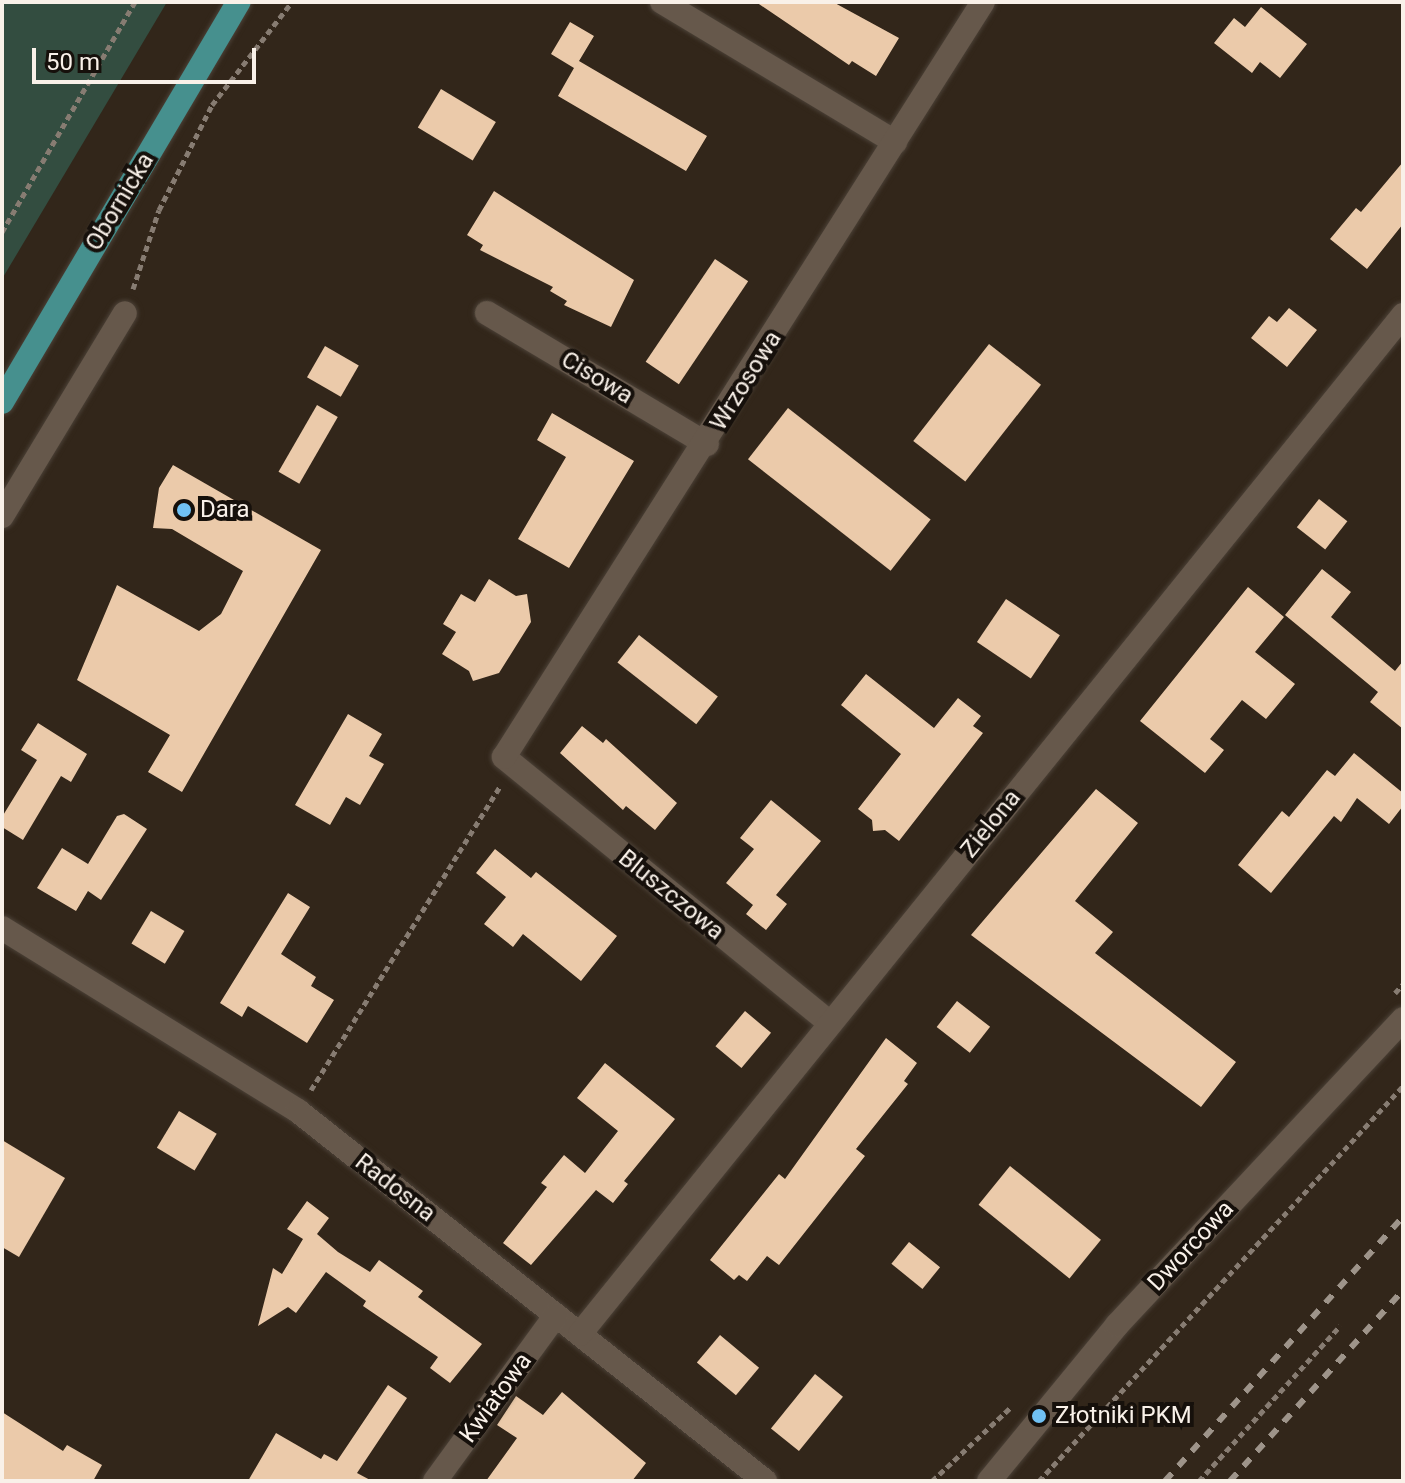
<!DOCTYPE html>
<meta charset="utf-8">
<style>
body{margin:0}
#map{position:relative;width:1405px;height:1483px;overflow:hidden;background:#32261a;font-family:Roboto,sans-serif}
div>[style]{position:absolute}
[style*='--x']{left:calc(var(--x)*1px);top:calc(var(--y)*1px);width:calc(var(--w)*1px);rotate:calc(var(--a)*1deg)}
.green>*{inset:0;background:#334d40}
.building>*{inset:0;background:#ebcaaa;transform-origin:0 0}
.path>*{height:5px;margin-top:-2.5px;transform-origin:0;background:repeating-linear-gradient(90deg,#877c72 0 6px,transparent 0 10px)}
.roads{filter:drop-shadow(0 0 2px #4b4137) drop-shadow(0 0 2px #4b4137)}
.minor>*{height:24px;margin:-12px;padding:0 12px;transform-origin:12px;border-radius:12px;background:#66584b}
.major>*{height:24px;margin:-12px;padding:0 12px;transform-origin:12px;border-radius:12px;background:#46908e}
.rail>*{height:6px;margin-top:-3px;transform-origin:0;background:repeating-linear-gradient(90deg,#9e948a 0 10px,transparent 0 20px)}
.dots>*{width:22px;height:22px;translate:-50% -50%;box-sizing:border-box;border:4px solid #16100b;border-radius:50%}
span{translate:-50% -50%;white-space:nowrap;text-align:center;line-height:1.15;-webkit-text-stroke:8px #16100b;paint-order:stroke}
.street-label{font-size:24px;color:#f9f1e9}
.poi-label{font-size:24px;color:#f9f1e9}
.left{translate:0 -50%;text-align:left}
.frame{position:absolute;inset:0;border:4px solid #f9f1e9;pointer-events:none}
.scale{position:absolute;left:32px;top:48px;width:224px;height:36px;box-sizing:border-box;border:4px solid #f9f1e9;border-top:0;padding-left:10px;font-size:24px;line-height:28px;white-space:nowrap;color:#f9f1e9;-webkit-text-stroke:6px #16100b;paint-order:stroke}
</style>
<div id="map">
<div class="green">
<i style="clip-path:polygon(2px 2px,167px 2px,2px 279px)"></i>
</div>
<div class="building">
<i style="clip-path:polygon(756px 2px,833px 2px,899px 38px,876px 76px,852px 61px,849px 65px)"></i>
<i style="clip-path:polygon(1261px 7px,1307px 44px,1280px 78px,1260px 62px,1252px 73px,1214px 43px,1234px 18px,1245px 27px)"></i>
<i style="clip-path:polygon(570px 22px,594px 36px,579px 61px,707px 136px,686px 171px,558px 96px,574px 68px,551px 54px)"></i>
<i style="left:441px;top:89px;width:64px;height:45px;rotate:31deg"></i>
<i style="clip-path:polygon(1403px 162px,1403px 224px,1367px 269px,1330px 239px,1356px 208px,1361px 212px)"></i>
<i style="clip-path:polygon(494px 191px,634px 280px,611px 327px,564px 305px,567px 301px,550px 291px,553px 287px,480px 250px,483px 245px,467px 235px)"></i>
<i style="left:715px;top:259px;width:40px;height:124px;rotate:34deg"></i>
<i style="clip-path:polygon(1289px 308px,1317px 330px,1287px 367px,1251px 338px,1269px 316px,1277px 322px)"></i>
<i style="left:989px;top:344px;width:66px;height:123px;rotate:38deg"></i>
<i style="left:325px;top:346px;width:39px;height:36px;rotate:30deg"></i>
<i style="left:317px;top:405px;width:24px;height:77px;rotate:30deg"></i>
<i style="left:788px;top:408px;width:181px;height:65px;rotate:38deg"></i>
<i style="clip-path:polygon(552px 413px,634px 461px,569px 568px,518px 539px,566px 457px,537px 440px)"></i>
<i style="clip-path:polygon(173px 465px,321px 550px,182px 792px,148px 772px,170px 735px,77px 680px,117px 585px,199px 631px,221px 614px,243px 571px,172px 529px,153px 528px,159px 488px)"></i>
<i style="left:1319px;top:499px;width:36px;height:36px;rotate:38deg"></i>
<i style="clip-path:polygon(1322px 569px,1351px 592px,1331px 617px,1395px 671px,1403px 661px,1403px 729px,1370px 702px,1378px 692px,1285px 615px)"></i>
<i style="clip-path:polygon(489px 579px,516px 596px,527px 594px,531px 622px,499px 673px,473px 681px,469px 671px,442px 654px,456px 632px,443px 624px,461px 594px,475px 602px)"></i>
<i style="clip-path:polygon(1248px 587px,1284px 617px,1255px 652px,1295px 684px,1266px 719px,1242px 700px,1210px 739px,1224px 750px,1205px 773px,1140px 721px)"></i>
<i style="left:1006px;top:599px;width:65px;height:52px;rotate:34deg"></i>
<i style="left:639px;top:635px;width:100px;height:35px;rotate:38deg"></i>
<i style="clip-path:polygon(866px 674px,934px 728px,958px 698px,981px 716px,973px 726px,983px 733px,899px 841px,885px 830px,873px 831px,872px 820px,858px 809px,901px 754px,841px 705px)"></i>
<i style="clip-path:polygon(348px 714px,382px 734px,369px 756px,384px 764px,360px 805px,346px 797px,330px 825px,295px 805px)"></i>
<i style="clip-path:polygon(38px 723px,87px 754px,71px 782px,61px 776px,23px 840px,2px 827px,2px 817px,37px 760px,21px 750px)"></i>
<i style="clip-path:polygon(582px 726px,603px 743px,606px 739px,677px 803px,655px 830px,626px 806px,623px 810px,560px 753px)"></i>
<i style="clip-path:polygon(1354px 753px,1403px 793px,1403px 806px,1389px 824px,1357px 798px,1341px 822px,1334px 816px,1271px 893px,1238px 865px,1282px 811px,1289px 817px,1327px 770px,1335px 776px)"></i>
<i style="clip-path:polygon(1096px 789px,1138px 823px,1075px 901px,1113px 932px,1095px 953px,1236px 1062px,1201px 1107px,971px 935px)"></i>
<i style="clip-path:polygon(771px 800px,821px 841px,776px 895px,787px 904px,766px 930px,746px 914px,753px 905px,726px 883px,754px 849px,740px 838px)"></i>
<i style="clip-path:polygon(124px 814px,147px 829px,101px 900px,88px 891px,76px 911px,37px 888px,62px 848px,88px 864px,117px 816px)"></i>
<i style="clip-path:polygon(495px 849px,531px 878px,536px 872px,617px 936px,581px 981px,523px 934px,513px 947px,484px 924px,506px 897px,476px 873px)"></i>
<i style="clip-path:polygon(288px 893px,310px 907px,281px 954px,316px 977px,311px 986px,334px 1000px,307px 1043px,248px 1006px,242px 1017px,220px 1003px)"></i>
<i style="left:151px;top:911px;width:39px;height:38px;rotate:31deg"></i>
<i style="left:957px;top:1001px;width:42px;height:33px;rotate:38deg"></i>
<i style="left:745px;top:1011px;width:34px;height:46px;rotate:40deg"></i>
<i style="clip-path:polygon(886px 1038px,917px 1063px,904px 1081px,908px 1084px,856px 1149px,865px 1156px,779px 1265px,767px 1256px,747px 1281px,739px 1275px,734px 1280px,710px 1260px,779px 1174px,785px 1179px)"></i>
<i style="clip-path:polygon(605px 1063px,675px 1119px,624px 1181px,628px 1184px,613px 1203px,596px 1190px,531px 1265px,503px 1243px,547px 1187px,541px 1183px,564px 1155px,585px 1173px,618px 1131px,577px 1098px)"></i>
<i style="left:179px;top:1111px;width:44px;height:43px;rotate:31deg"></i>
<i style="clip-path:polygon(2px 1140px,65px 1178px,19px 1257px,2px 1247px)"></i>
<i style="left:1010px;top:1166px;width:117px;height:50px;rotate:39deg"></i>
<i style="clip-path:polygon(307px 1201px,329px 1218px,317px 1234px,338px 1252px,370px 1272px,379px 1260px,423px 1291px,418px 1297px,482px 1344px,450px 1383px,430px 1368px,438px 1357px,363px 1306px,366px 1301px,326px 1272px,296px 1313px,288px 1307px,258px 1326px,273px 1268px,282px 1274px,303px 1239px,287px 1229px)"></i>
<i style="left:909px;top:1242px;width:40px;height:28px;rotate:39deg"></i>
<i style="left:720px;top:1335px;width:51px;height:36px;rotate:40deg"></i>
<i style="left:815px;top:1374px;width:36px;height:70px;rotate:39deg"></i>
<i style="clip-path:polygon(388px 1385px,407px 1398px,357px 1473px,372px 1481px,248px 1481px,276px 1433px,321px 1459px,324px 1454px,337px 1461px)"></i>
<i style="clip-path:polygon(562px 1392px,646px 1463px,632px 1481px,486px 1481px,517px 1438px,497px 1425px,516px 1396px,543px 1415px)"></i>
<i style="clip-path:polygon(2px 1412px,63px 1451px,67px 1445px,102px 1465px,93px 1481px,2px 1481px)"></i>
</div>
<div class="path">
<i style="--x:2;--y:232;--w:266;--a:-60"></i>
<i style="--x:133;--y:289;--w:83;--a:-71.8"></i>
<i style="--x:159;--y:210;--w:118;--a:-63.2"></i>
<i style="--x:212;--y:105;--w:130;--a:-52.2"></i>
<i style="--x:1395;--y:993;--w:12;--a:-48"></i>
<i style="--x:311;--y:1090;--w:358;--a:-58.1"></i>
<i style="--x:932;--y:1481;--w:107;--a:-43.1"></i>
<i style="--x:1039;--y:1481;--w:537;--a:-47.34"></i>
<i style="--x:1199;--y:1481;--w:210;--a:-47.7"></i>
</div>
<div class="roads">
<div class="minor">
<i style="--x:662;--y:2;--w:272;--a:31"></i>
<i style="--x:487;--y:313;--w:256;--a:30.8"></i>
<i style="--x:2;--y:516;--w:237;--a:-58.8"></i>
<i style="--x:2;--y:928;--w:348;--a:31.7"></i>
<i style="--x:298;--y:1111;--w:596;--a:38.39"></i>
<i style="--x:830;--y:1023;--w:421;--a:-140.8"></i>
<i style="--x:504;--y:757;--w:894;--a:-57.61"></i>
<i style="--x:580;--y:1334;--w:1310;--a:-51.07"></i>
<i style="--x:435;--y:1481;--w:205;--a:-53.9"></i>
<i style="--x:989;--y:1481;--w:202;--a:-50.6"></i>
<i style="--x:1117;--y:1325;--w:419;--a:-46.9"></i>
</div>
<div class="major">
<i style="--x:2;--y:402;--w:465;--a:-59.4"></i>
</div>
</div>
<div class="rail">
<i style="--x:1165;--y:1481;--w:355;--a:-48"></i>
<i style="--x:1230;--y:1481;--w:258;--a:-47.8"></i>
</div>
<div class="dots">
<i style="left:184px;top:510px;background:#70c1f4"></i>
<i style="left:1039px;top:1416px;background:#70c1f4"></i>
</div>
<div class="street-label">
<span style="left:120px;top:202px;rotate:-59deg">Obornicka</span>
<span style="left:597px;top:378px;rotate:31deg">Cisowa</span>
<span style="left:746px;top:381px;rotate:-58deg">Wrzosowa</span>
<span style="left:991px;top:824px;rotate:-51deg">Zielona</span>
<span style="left:671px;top:895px;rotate:39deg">Bluszczowa</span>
<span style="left:395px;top:1188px;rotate:38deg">Radosna</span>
<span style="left:1191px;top:1246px;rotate:-47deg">Dworcowa</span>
<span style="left:496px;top:1398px;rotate:-54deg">Kwiatowa</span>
</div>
<div class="poi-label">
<span class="left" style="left:200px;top:510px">Dara</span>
<span class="left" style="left:1055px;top:1416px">Złotniki PKM</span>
</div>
<div class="frame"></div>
<div class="scale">50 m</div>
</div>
